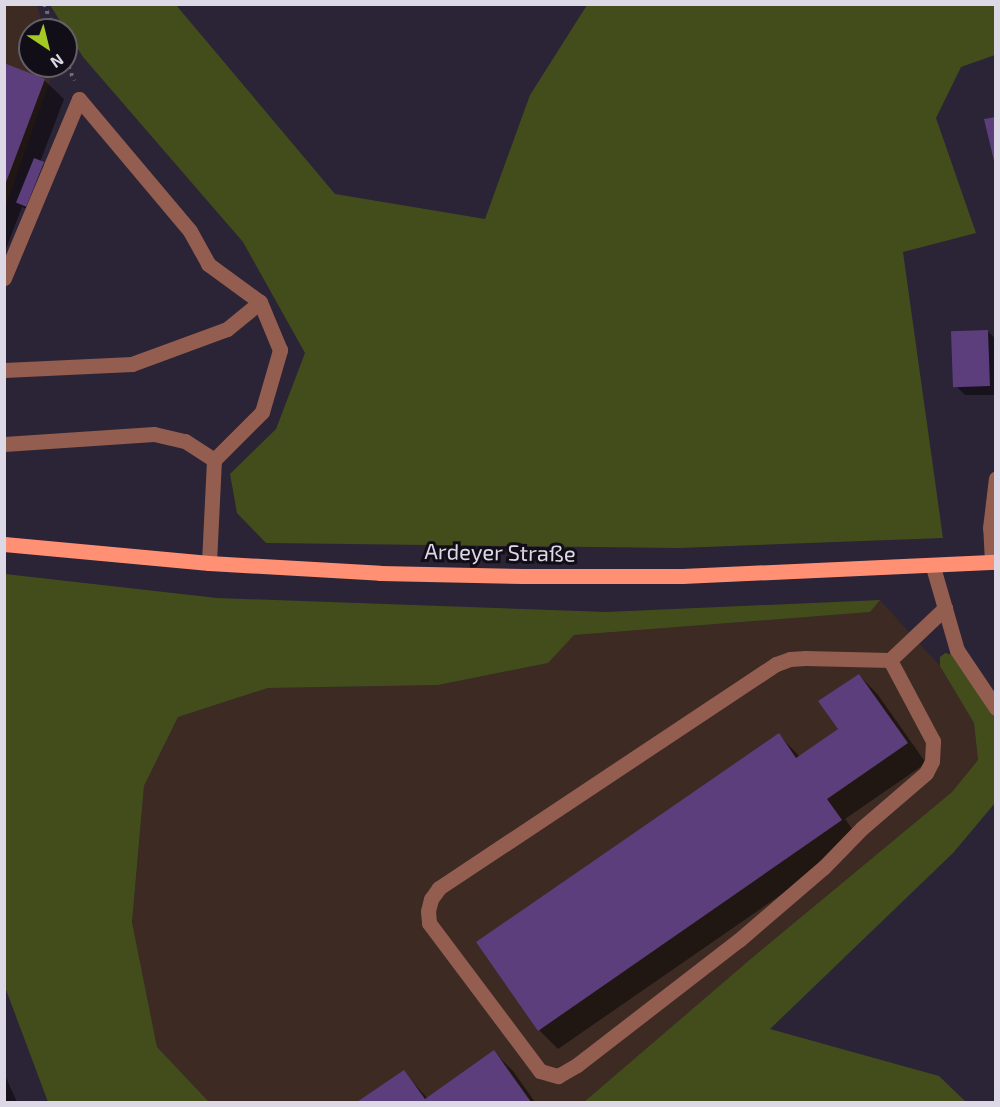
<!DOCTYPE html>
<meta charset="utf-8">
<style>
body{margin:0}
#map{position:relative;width:1000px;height:1107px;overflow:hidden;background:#2b2336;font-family:"Exo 2",sans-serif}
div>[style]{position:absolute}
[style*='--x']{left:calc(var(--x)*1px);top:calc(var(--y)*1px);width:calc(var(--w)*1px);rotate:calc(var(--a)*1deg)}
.industrial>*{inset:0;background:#3c2a23}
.green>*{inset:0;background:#434d1c}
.shadow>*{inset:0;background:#0007}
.building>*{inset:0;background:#5c3e7d;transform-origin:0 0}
.path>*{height:4px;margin-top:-2px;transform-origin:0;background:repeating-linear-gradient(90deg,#706a7a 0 3px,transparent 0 7.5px)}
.minor>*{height:15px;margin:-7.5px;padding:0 7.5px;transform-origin:7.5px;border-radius:7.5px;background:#935d4f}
.major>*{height:15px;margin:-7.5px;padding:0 7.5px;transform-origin:7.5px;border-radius:7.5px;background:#ff9074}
span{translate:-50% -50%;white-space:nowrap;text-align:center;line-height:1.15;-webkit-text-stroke:6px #120e17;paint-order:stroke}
.street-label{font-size:22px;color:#ddd8e5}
.frame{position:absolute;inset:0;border:6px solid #ddd8e5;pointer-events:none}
.north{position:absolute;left:18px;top:18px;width:60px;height:60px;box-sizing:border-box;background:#120e17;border:2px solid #635f69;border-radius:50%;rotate:145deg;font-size:16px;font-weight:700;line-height:24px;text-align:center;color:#ddd8e5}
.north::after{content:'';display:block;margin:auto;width:21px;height:27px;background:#a4c825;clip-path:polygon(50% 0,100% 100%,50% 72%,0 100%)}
</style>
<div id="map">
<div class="industrial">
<i style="clip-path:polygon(5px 5px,37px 5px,44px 30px,30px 30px,30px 66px,52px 66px,53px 72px,5px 208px)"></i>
<i style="clip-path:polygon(880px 600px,940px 666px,974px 723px,978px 760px,952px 792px,753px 957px,584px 1102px,209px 1102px,157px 1047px,132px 922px,144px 786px,178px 717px,268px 688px,438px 685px,548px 663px,573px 635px,870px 612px)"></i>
</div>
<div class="green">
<i style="clip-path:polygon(50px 5px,176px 5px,335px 194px,485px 219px,530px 95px,587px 5px,995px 5px,995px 55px,961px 67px,936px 118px,976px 233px,903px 252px,943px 538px,679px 548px,266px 543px,237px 513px,230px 474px,276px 429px,305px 353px,243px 242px,83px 57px)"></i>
<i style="clip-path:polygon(5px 574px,217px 598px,606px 612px,880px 600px,870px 612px,574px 635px,548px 663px,438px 685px,268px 688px,178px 717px,144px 786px,132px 922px,157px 1047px,209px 1102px,48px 1102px,5px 987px)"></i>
<i style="clip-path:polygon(945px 653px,953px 655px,995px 718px,995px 803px,953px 853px,770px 1029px,939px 1076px,966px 1102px,584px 1102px,753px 957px,952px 792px,978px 760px,974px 723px,940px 666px,940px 657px)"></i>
</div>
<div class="shadow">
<i style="clip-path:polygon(4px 65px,44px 80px,64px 99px,40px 162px,47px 167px,31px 211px,22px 207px,4px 254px)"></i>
<i style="clip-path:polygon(988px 332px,996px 339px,996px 395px,965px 395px,955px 385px)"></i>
<i style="clip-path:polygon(859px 675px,878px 695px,926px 763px,845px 819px,860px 840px,558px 1049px,539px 1030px,779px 735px,800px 757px,840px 729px)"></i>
<i style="clip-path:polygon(494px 1052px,513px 1071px,535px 1102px,360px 1102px,404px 1072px,428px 1099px)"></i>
<i style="clip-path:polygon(4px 1073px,17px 1102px,4px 1102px)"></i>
</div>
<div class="building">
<i style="clip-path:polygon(4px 63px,45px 79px,5px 185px,4px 185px)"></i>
<i style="clip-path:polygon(996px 117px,996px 164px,995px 165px,984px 119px)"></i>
<i style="left:34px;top:158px;width:11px;height:48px;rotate:22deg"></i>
<i style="left:988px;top:330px;width:56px;height:37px;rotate:88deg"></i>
<i style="clip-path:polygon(859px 674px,908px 743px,827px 799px,842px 820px,538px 1031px,476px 942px,779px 733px,796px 758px,838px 729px,818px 701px)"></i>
<i style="clip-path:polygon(494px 1050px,531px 1102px,357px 1102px,404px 1070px,425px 1099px)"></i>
</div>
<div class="path">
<i style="--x:44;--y:4;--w:28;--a:69"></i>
<i style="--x:66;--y:59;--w:23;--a:70"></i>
</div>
<div class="minor">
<i style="--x:4;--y:278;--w:194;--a:-67.3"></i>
<i style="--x:79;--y:99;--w:172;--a:49.9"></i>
<i style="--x:190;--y:231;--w:38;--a:61"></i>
<i style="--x:208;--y:264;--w:64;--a:36.2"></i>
<i style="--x:260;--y:302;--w:43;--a:140.7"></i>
<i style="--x:227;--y:329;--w:101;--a:159.8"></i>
<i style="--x:132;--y:364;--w:128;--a:177.3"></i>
<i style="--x:4;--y:444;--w:150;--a:-3.8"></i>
<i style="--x:154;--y:434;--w:32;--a:13"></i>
<i style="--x:185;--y:441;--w:35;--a:33"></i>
<i style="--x:214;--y:460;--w:103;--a:92.8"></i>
<i style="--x:214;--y:460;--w:68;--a:-45"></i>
<i style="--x:262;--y:412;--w:65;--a:-73.8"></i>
<i style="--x:280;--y:350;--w:52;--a:-112.6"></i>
<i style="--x:992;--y:562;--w:34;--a:-93"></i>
<i style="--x:990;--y:528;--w:50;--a:-83.2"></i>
<i style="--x:933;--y:567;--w:86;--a:73.9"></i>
<i style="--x:957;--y:650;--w:70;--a:56.1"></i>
<i style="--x:890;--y:660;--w:85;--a:-178.7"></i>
<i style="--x:805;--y:658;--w:15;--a:176"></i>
<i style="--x:790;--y:659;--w:15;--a:160"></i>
<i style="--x:776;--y:664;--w:405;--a:146.4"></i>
<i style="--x:439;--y:888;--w:14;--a:126"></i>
<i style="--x:431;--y:899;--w:12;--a:104"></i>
<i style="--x:428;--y:911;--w:12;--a:85"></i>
<i style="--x:429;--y:923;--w:185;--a:53.1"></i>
<i style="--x:540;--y:1071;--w:19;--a:16"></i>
<i style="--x:558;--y:1076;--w:22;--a:-30"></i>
<i style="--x:577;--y:1065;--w:205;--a:-37.7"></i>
<i style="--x:739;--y:940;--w:112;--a:-40.7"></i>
<i style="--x:824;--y:867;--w:54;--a:-45.7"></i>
<i style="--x:862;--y:828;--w:84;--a:-40.7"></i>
<i style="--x:926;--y:773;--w:13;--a:-63"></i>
<i style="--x:932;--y:761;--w:20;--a:-87"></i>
<i style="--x:933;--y:741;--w:92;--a:-118"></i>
<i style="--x:890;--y:660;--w:76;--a:-43.4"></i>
</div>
<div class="major">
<i style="--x:4;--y:544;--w:206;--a:5.3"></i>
<i style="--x:209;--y:563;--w:171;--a:3.3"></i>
<i style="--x:380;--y:573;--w:143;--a:1.2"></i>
<i style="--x:523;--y:576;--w:159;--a:0"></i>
<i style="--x:682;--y:576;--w:314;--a:-2.6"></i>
</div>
<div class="street-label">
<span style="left:500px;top:552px;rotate:1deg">Ardeyer Straße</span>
</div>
<div class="frame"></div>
<div class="north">N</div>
</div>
